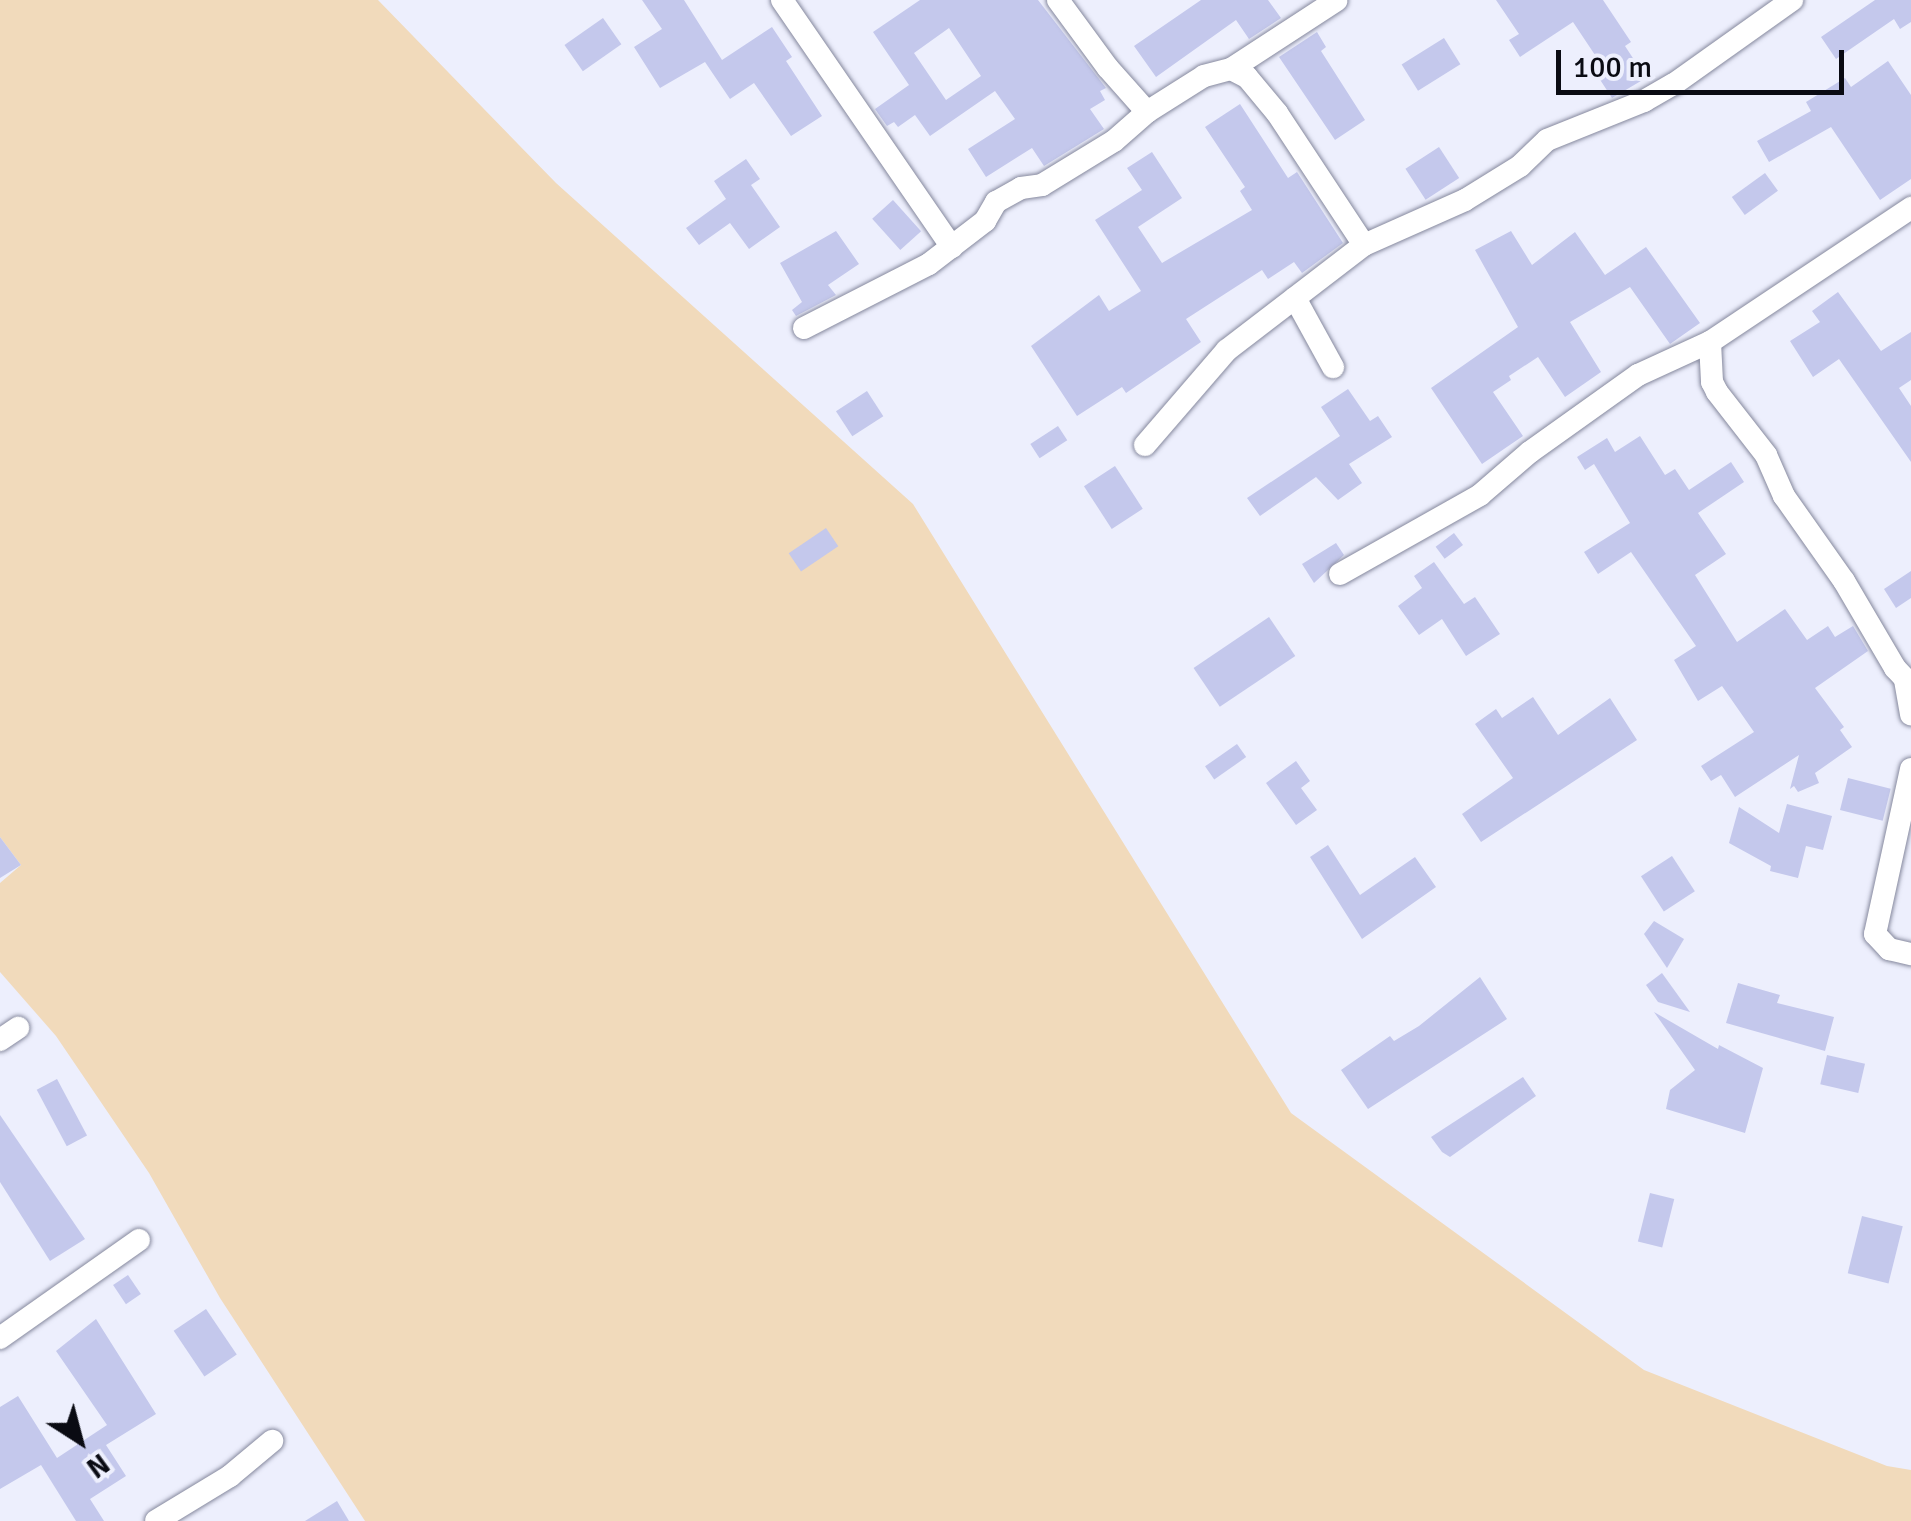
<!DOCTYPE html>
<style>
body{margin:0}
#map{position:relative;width:1911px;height:1521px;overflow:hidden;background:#edeffd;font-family:Signika,sans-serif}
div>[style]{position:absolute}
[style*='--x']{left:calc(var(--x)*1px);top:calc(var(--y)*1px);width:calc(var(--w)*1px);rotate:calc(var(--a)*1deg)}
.green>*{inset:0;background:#f1dabb}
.building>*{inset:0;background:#c4c8ec;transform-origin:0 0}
.roads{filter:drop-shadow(0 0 2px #85889d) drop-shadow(0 0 2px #85889d)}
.minor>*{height:22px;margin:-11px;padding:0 11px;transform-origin:11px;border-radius:11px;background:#fff}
span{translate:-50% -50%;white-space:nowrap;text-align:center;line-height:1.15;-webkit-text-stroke:9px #edeffd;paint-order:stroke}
.north{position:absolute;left:30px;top:1391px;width:100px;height:100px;-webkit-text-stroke:8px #edeffd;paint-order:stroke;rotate:144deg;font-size:28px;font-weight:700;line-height:40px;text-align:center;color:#0a0b13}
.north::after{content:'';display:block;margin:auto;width:35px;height:45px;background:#0a0b13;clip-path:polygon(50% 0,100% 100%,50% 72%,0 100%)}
.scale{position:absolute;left:1556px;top:50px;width:288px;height:45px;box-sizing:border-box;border:5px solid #0a0b13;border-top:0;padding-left:12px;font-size:30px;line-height:35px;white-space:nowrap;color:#0a0b13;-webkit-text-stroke:8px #edeffd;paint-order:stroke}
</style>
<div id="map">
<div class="green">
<i style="clip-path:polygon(0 0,378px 0,556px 183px,913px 504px,1291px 1113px,1644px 1370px,1887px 1466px,1911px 1470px,1911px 1521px,365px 1521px,220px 1298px,149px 1173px,56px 1036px,0 972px,0 883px,21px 865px,0 837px)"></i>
</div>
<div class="building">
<i style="clip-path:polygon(642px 0,684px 0,722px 60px,772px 27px,792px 57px,786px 61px,822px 116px,791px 136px,754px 83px,730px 99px,705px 62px,660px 88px,634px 47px,662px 29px)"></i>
<i style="clip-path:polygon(evenodd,920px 0,1038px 0,1106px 88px,1100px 91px,1105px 100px,1090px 109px,1104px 129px,1044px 166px,1032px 148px,986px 177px,968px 149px,1015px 119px,995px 91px,930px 136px,915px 115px,898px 127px,894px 122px,887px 126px,875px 109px,909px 85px,873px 32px,920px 0,949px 28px,981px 76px,946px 100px,914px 53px,949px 28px)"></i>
<i style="clip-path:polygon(1201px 0,1268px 0,1281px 18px,1249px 39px,1236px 20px,1156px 77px,1134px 46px)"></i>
<i style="clip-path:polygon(1496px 0,1603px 0,1631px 42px,1625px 46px,1646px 78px,1612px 98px,1595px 72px,1603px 67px,1573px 22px,1520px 57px,1509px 40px,1519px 34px)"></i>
<i style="clip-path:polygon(1875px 0,1911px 0,1911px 22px,1900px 29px,1894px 19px,1836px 59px,1821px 37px)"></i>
<i style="left:603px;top:18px;width:32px;height:47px;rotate:55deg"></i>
<i style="clip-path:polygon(1317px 32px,1326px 47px,1321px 51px,1365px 120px,1335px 140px,1279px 57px)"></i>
<i style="left:1444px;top:38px;width:31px;height:50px;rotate:58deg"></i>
<i style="clip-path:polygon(1888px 61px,1911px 95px,1911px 179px,1880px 200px,1831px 127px,1769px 162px,1757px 141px,1811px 111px,1806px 102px,1845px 78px,1851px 87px)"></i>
<i style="clip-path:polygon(1240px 104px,1288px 178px,1297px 172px,1343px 243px,1302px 273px,1294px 262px,1268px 279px,1262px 270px,1186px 319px,1201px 342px,1126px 393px,1122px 387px,1077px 416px,1031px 346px,1099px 295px,1109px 311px,1141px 291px,1095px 220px,1142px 190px,1127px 168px,1152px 152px,1182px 198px,1138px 227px,1162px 263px,1252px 210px,1240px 191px,1245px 187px,1205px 127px)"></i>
<i style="left:1439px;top:147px;width:37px;height:40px;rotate:57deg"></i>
<i style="clip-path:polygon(746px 159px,760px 179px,751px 185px,780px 227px,749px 249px,730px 223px,699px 245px,686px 228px,726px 199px,714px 181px)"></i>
<i style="left:1765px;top:173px;width:22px;height:41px;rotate:54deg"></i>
<i style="left:893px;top:200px;width:42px;height:28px;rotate:48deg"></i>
<i style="clip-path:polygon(836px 231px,859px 264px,828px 285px,836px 295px,796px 316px,792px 310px,802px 302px,780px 263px)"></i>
<i style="clip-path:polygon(1511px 231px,1532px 265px,1575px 232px,1605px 275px,1646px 247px,1700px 323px,1670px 344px,1630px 287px,1570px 322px,1601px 372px,1565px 397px,1538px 357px,1509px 376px,1511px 380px,1493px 392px,1523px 436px,1482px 464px,1431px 388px,1518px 327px,1475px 250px)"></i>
<i style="clip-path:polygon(1838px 292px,1881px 351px,1911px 332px,1911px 380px,1899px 388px,1911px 406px,1911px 462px,1839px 359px,1813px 377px,1790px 341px,1820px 322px,1812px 311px)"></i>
<i style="clip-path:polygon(1348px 389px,1370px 421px,1378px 416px,1392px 437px,1349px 464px,1362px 483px,1338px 500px,1316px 477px,1260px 516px,1247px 498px,1340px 436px,1321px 407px)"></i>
<i style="left:867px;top:391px;width:30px;height:37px;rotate:57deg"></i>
<i style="left:1058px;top:426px;width:17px;height:33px;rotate:57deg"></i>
<i style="clip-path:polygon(1640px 436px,1665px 475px,1675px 469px,1689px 490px,1731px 462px,1744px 482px,1698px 513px,1726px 554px,1695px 575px,1737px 642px,1785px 609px,1807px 640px,1828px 626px,1835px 637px,1853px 626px,1868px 651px,1815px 688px,1844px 727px,1840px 730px,1852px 747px,1815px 773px,1819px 783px,1798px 792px,1794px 786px,1790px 789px,1799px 755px,1735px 797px,1721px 775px,1711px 781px,1701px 766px,1754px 732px,1722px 686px,1698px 701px,1674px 660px,1696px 646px,1631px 552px,1598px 574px,1584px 552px,1630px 523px,1594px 464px,1585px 470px,1577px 457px,1607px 438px,1615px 452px)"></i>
<i style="left:1115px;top:466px;width:51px;height:37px;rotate:57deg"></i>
<i style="left:826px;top:528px;width:22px;height:45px;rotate:56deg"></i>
<i style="left:1454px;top:533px;width:15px;height:23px;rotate:53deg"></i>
<i style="clip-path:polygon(1336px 543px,1344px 555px,1314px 583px,1302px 564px)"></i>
<i style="clip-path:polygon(1434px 562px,1464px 604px,1475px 597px,1500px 634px,1466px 656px,1442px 619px,1419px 635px,1398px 606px,1422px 588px,1414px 576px)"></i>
<i style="clip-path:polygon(1911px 571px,1911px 598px,1896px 608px,1884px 589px)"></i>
<i style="left:1269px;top:617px;width:47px;height:91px;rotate:56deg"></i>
<i style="clip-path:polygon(1533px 697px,1558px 735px,1610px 698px,1637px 740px,1481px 842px,1462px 814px,1513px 778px,1475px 724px,1496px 709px,1502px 718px)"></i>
<i style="left:1237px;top:744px;width:16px;height:39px;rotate:55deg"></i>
<i style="clip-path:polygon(1296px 761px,1310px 781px,1301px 788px,1317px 810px,1296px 825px,1266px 783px)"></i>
<i style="left:1848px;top:778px;width:44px;height:33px;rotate:14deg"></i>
<i style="clip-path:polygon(1787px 804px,1832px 816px,1823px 850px,1806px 846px,1798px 878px,1770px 871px,1771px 866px,1729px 843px,1739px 807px,1779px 833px)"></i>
<i style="clip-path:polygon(0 837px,21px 865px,0 878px)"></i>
<i style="clip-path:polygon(1328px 845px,1360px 895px,1415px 857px,1436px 887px,1362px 939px,1310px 857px)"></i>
<i style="left:1672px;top:856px;width:42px;height:37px;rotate:57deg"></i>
<i style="clip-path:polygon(1654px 921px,1684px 939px,1667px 968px,1644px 934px)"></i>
<i style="clip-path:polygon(1662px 973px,1690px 1012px,1658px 1002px,1646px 985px)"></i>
<i style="clip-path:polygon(1480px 977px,1507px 1019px,1368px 1109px,1341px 1070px,1390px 1036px,1394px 1041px,1419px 1026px)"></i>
<i style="clip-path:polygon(1738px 983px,1780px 995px,1777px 1003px,1834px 1017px,1825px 1051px,1726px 1023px)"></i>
<i style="clip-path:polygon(1654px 1012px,1718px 1049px,1719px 1045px,1763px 1068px,1745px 1133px,1666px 1109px,1670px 1090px,1695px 1070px)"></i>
<i style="left:1827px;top:1055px;width:39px;height:30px;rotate:13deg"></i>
<i style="clip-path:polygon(1523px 1077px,1536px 1096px,1450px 1157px,1442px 1152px,1431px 1137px)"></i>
<i style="left:57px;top:1079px;width:64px;height:23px;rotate:62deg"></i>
<i style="clip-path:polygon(0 1115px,85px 1239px,50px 1261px,0 1182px)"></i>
<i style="left:1650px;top:1193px;width:25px;height:50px;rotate:14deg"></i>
<i style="left:1862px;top:1216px;width:42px;height:59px;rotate:14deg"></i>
<i style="left:128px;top:1275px;width:23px;height:18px;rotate:56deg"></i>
<i style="left:206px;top:1309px;width:55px;height:39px;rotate:56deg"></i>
<i style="clip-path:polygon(96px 1319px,156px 1414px,106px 1445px,126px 1476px,90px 1499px,104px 1521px,76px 1521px,41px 1465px,0 1489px,0 1407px,18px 1396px,57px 1458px,107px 1425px,56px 1351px)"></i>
<i style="clip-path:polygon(337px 1501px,349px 1521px,305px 1521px)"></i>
</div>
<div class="roads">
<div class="minor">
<i style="--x:782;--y:0;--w:300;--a:55.5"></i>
<i style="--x:1058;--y:0;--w:84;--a:53.7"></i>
<i style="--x:1108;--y:68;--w:59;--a:48.4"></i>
<i style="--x:1231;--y:69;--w:18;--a:27"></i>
<i style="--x:1247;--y:77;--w:47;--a:50.2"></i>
<i style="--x:1277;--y:113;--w:158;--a:56.6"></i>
<i style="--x:1364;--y:245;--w:111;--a:-24"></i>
<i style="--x:1465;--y:200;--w:65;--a:-31.7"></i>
<i style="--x:1520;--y:166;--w:37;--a:-44"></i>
<i style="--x:1547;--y:140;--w:105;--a:-21.9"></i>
<i style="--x:1644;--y:101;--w:34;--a:-30"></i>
<i style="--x:1674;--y:84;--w:145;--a:-35.4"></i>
<i style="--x:1295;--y:298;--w:79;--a:61.2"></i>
<i style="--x:804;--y:328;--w:140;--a:-27.1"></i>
<i style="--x:929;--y:264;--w:71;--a:-37.5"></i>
<i style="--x:985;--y:221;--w:22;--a:-60"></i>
<i style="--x:996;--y:202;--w:29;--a:-29"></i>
<i style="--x:1021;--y:188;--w:21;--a:-8"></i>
<i style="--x:1042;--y:185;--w:84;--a:-31.4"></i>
<i style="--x:1114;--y:141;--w:44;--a:-41.3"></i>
<i style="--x:1147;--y:112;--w:67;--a:-32.3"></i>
<i style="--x:1204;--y:76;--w:28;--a:-15"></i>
<i style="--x:1231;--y:69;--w:126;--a:-33.1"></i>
<i style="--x:1710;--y:342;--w:40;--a:87.1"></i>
<i style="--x:1712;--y:382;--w:11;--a:63"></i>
<i style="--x:1717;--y:392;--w:80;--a:52.1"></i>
<i style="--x:1766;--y:455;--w:45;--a:66.3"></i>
<i style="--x:1784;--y:496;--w:104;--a:54.8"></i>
<i style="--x:1844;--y:581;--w:101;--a:59.6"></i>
<i style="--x:1895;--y:668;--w:23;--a:47"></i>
<i style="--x:1145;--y:445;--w:125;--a:-49.2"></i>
<i style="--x:1227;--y:350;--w:173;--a:-37.5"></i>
<i style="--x:1340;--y:574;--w:161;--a:-29.4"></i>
<i style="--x:1480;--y:495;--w:66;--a:-40.7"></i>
<i style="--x:1530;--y:452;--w:133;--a:-35.5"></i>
<i style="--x:1638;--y:375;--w:79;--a:-24.6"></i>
<i style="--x:1710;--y:342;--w:242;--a:-33.7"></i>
<i style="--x:1905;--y:680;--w:35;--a:80"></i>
<i style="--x:1911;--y:769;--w:169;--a:102.3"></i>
<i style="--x:1875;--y:934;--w:21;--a:47"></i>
<i style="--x:1889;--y:949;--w:23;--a:13"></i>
<i style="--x:0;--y:1040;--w:22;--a:-34"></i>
<i style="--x:0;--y:1338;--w:170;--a:-35.2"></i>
<i style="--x:156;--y:1521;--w:87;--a:-31.3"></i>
<i style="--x:230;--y:1476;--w:55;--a:-39.8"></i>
</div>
</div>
<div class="north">N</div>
<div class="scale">100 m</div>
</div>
